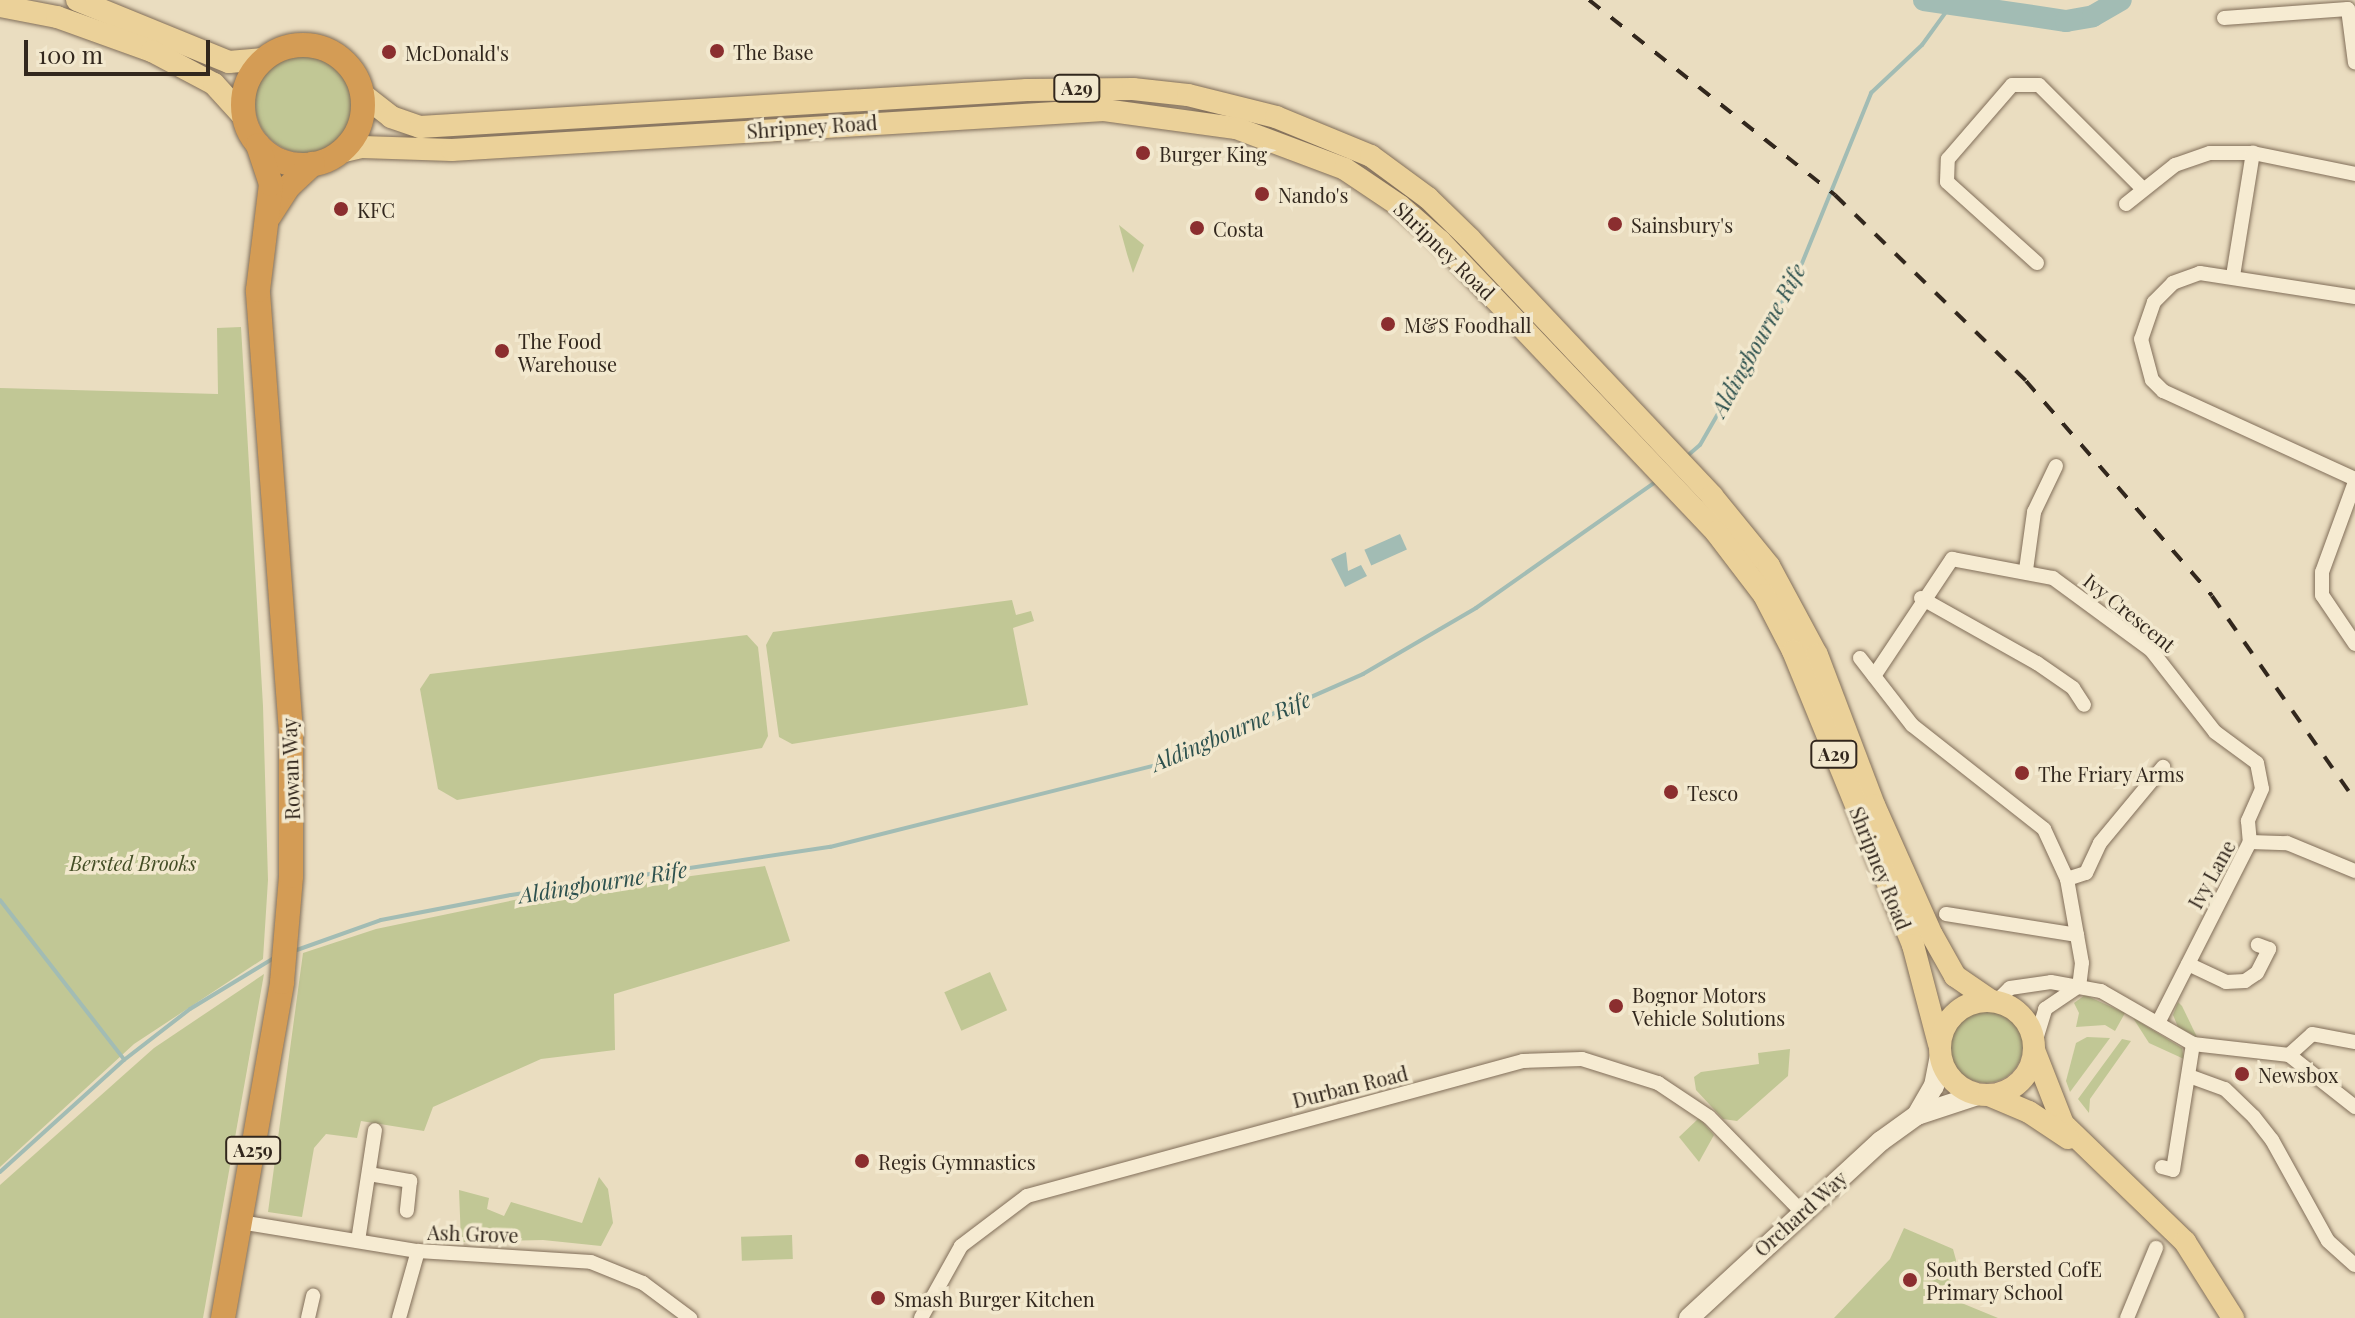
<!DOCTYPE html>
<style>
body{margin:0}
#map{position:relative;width:2355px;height:1318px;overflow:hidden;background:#eaddc0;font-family:"Playfair Display",serif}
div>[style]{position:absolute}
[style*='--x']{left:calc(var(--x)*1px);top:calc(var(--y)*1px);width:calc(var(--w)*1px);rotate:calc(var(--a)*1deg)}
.green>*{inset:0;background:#c1c795;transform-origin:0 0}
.round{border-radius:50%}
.water>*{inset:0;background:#a2bcb4;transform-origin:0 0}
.stream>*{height:4px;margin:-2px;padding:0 2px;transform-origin:2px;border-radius:2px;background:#a2bcb4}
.river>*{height:22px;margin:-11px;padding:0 11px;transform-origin:11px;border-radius:11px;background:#a2bcb4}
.roads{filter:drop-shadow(0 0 2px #816e59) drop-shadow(0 0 2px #816e59)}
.street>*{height:14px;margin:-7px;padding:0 7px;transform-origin:7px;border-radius:7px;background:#f6ebd2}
.secondary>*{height:20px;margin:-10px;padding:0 10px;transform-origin:10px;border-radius:10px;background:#f6ebd2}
.primary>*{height:22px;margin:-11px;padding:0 11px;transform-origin:11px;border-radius:11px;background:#ebd199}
.primary>.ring{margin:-11px;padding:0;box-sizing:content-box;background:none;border:22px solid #ebd199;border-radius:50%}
.highway>*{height:24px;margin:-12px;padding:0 12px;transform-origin:12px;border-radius:12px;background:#d49c55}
.highway>.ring{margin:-12px;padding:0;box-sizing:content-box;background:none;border:24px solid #d49c55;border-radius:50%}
.rail>*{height:4px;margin-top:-2px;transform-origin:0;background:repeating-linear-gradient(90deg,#32271d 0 14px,transparent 0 28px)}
.dots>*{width:22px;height:22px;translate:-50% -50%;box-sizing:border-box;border:4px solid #f2e8ce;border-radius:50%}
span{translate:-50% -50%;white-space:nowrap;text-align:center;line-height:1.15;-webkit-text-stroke:7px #f2e8ce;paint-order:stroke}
.shield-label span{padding:2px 6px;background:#f2e8ce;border:2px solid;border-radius:6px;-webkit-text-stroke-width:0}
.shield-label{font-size:18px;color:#32271d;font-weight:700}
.poi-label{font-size:20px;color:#32271d}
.left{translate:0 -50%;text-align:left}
.street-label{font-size:20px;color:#32271d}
.park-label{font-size:20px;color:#434d25;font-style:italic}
.water-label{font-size:22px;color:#2d514e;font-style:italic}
.scale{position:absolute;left:24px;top:40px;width:186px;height:36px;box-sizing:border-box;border:4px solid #32271d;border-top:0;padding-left:10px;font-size:24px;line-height:28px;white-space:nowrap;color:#32271d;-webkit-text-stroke:6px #f2e8ce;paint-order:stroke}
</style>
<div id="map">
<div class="green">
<i class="round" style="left:255px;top:53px;width:100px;height:100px"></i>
<i style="clip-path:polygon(1119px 225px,1144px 245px,1133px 273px,1127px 254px)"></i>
<i style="clip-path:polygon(241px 327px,263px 706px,268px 880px,263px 959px,134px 1044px,0 1167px,0 388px,218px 394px,217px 328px)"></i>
<i style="clip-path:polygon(1012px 600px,1016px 615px,1031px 611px,1034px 621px,1013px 628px,1028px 705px,792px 744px,779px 737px,766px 645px,773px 632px)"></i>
<i style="clip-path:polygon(747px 635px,758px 647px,768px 736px,762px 748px,457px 800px,438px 789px,420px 689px,430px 674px)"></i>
<i style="clip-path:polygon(765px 866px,790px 941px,614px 994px,615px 1050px,541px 1059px,433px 1107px,424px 1131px,361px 1121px,357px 1138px,326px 1134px,314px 1148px,302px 1217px,268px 1212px,303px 953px,376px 929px,519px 899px)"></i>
<i style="left:990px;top:972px;width:42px;height:50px;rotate:66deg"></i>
<i style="clip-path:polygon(264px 974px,203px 1318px,0 1318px,0 1185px,154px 1048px)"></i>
<i style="clip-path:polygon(2085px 995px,2125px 1013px,2115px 1031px,2105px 1025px,2076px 1027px,2079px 1013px,2074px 1003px)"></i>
<i style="clip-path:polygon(2178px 1002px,2182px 1006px,2197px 1037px,2178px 1027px,2173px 1015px)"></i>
<i class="round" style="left:1949px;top:1009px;width:74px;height:74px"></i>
<i style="clip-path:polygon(2133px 1018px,2182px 1048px,2184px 1059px,2149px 1043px)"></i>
<i style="clip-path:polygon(2087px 1037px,2110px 1038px,2070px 1092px,2066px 1081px,2076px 1043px)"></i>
<i style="clip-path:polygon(2122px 1039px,2131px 1041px,2090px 1099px,2089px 1113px,2078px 1099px)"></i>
<i style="clip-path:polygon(1790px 1049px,1788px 1076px,1737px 1121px,1723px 1119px,1696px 1090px,1694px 1077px,1701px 1072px,1759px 1064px,1758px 1053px)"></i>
<i style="clip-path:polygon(1699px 1118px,1714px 1135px,1699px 1162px,1679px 1137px)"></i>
<i style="clip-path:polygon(599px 1177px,608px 1189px,613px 1223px,601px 1246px,543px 1240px,461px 1242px,459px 1190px,489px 1198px,487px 1209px,504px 1216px,511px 1202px,582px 1223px)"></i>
<i style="clip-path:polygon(1904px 1228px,1953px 1249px,1956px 1260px,1947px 1297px,1998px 1318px,1834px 1318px,1890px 1259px)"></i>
<i style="left:792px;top:1235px;width:24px;height:51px;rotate:88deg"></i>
</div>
<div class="water">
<i style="left:1400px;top:534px;width:17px;height:39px;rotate:66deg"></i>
<i style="clip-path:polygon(1346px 552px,1348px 571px,1361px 565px,1367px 576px,1345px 587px,1331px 559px)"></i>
</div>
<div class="stream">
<i style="--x:1686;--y:457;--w:18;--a:-41"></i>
<i style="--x:1700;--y:445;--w:193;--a:-60.1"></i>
<i style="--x:1796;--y:278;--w:200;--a:-67.9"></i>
<i style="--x:1871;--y:93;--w:70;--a:-43.3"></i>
<i style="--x:1922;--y:45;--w:49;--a:-54.1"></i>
<i style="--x:0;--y:900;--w:202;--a:52.1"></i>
<i style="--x:294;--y:951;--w:92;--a:-19.6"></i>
<i style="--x:381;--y:920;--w:132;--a:-10.9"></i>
<i style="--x:511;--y:895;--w:323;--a:-8.6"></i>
<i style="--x:830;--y:847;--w:336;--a:-14.1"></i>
<i style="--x:1156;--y:765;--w:226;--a:-23.7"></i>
<i style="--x:1363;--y:674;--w:131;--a:-30.3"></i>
<i style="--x:1476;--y:608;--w:223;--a:-35.1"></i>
<i style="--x:0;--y:1172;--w:167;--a:-42.1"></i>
<i style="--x:124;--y:1060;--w:83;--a:-37.7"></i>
<i style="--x:190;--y:1009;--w:98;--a:-31.3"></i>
</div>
<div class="river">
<i style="--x:1924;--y:0;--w:144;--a:8.4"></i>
<i style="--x:2066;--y:21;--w:27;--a:-10"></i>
<i style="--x:2093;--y:16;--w:32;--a:-30"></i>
</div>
<div class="roads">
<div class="street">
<i style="--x:2224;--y:18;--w:124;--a:-4.2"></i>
<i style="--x:2348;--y:9;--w:54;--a:82.6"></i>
<i style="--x:2126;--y:204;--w:63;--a:-38.5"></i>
<i style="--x:2175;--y:165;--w:37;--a:-19"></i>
<i style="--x:2210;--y:153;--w:43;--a:0"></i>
<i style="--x:2253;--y:153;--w:104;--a:11.6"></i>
<i style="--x:2037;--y:263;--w:121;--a:-138"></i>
<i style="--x:1947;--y:182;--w:23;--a:-88"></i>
<i style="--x:1948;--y:159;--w:98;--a:-49.1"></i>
<i style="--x:2012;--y:85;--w:27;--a:0"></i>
<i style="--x:2039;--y:85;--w:146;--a:45"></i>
<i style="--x:2233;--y:276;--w:125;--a:-80.8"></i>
<i style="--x:2355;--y:297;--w:157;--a:-171.2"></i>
<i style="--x:2200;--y:273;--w:29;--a:160"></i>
<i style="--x:2173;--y:283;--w:27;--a:135"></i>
<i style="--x:2154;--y:302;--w:39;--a:109"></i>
<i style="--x:2141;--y:339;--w:42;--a:75"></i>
<i style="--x:2152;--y:380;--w:16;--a:45"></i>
<i style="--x:2163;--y:391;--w:211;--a:24.6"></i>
<i style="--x:2355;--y:482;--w:96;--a:110.1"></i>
<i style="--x:2322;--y:572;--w:23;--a:90"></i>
<i style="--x:2322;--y:595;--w:59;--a:56"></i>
<i style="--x:2026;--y:570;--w:59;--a:-82.1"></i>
<i style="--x:2034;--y:512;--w:51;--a:-64.4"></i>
<i style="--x:1921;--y:598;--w:133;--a:29.3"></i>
<i style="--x:2037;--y:663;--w:44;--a:34.8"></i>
<i style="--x:2073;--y:688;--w:20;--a:57"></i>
<i style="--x:1860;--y:658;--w:85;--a:52.2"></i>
<i style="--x:1912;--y:725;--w:168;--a:38.2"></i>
<i style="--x:2044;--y:829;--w:55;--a:65.3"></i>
<i style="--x:2067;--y:879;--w:85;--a:79.9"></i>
<i style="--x:2082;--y:963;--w:23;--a:97"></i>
<i style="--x:1874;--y:676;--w:141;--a:-56.3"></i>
<i style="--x:1952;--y:559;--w:103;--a:10.7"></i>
<i style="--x:2053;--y:578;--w:122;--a:36.3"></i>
<i style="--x:2151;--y:650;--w:104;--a:52"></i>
<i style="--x:2215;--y:732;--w:52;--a:36.4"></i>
<i style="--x:2257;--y:763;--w:26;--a:79"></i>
<i style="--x:2262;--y:789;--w:35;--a:114"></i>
<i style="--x:2248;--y:821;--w:21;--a:85"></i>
<i style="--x:2067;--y:879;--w:20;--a:-18"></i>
<i style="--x:2086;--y:873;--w:33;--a:-65"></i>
<i style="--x:2100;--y:843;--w:99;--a:-50.3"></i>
<i style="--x:1946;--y:914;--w:133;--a:9.1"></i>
<i style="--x:2188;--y:964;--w:42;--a:25.3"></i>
<i style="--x:2226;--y:982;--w:19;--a:-3"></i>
<i style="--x:2245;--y:981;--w:14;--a:-34"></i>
<i style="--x:2257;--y:973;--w:27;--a:-63"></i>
<i style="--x:2269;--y:949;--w:12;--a:-160"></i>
<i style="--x:1997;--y:1001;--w:18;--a:-45"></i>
<i style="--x:2010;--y:988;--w:41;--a:-8.3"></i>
<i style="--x:2051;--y:982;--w:51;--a:10.2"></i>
<i style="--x:2101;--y:991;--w:106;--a:29.9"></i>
<i style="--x:2193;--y:1044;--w:97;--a:6.5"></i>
<i style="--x:2289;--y:1055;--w:84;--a:38.2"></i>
<i style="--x:2158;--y:1023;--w:203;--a:-63.1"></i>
<i style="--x:2250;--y:842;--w:37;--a:2"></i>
<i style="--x:2287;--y:843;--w:74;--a:22.4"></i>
<i style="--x:2034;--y:1046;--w:39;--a:-73"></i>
<i style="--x:2045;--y:1009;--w:41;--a:-34.1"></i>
<i style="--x:2289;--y:1055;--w:31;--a:-42"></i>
<i style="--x:2312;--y:1034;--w:44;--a:10.5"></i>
<i style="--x:2189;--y:1076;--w:38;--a:20"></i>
<i style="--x:2225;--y:1089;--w:40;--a:44"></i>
<i style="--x:2254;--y:1117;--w:29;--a:52"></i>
<i style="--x:2272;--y:1140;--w:115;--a:61"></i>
<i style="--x:2328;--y:1241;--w:36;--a:42"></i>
<i style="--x:2162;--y:1167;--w:11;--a:15"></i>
<i style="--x:2173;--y:1170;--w:128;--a:-81"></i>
<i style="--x:369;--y:1174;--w:42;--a:9.7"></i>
<i style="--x:410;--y:1181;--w:30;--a:96"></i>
<i style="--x:240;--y:1222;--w:180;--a:9.3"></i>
<i style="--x:418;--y:1251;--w:173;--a:3.6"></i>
<i style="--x:591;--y:1262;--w:56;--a:22"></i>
<i style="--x:643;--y:1283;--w:59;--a:36.7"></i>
<i style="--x:358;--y:1241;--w:112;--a:-81.3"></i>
<i style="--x:308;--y:1318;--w:23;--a:-77"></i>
<i style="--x:399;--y:1318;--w:70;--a:-74.2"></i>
<i style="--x:921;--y:1318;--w:82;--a:-60.9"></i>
<i style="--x:961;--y:1246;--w:83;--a:-37.1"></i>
<i style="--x:1027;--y:1196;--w:514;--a:-15.23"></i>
<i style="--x:1523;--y:1061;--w:59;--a:-1.9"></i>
<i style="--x:1582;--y:1059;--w:80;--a:17.5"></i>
<i style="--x:1658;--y:1083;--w:61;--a:33.7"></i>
<i style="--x:1709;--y:1117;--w:132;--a:45.6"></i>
<i style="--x:2127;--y:1318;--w:76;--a:-67.5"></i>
</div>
<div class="secondary">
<i style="--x:1917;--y:1115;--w:34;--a:-60"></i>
<i style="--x:1934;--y:1086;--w:33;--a:-79"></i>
<i style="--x:1689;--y:1318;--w:261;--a:-42.7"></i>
<i style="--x:1881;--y:1141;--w:44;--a:-35.8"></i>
<i style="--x:1917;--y:1115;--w:67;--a:-18.2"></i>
</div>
<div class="primary">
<i style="--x:77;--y:0;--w:164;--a:22.2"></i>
<i style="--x:229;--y:62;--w:35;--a:-5"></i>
<i style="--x:0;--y:6;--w:58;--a:10.9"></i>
<i style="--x:57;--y:17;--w:101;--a:19.7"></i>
<i style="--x:152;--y:51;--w:70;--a:28"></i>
<i style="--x:214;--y:84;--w:45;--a:47.7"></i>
<i style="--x:362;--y:94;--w:37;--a:38"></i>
<i style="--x:391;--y:117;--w:31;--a:19"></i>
<i style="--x:420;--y:127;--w:608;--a:-3.49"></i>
<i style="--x:1027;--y:90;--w:106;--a:-0.5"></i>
<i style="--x:1133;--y:89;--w:55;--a:6.2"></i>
<i style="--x:1188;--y:95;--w:91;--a:14"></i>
<i style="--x:1276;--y:117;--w:103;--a:22.3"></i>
<i style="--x:1371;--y:156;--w:71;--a:36.4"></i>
<i style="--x:1428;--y:198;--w:59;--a:44.3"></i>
<i style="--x:1470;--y:239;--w:353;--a:46.7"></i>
<i style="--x:1712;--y:496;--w:90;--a:50.8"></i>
<i style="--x:1769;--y:566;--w:101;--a:61.7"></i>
<i style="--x:1817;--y:655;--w:160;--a:69.2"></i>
<i style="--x:1874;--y:805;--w:142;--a:66"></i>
<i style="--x:1932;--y:935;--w:47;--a:60.7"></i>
<i style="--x:1955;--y:976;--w:42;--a:34.4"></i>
<i style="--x:340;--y:152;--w:23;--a:-13"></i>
<i style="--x:362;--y:147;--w:90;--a:1.9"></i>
<i style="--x:452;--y:150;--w:653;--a:-3.51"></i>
<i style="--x:1104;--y:110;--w:133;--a:7.8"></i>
<i style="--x:1236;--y:128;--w:116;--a:20.6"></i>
<i style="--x:1345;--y:169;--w:66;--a:33.9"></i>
<i style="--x:1400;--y:206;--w:53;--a:41.2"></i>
<i style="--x:1440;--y:241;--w:401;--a:46.5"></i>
<i style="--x:1716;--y:532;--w:79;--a:52.7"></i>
<i style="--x:1764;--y:595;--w:63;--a:62.6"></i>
<i style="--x:1793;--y:651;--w:318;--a:67.8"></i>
<i style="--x:1913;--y:945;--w:102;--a:75.3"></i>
<i class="ring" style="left:1940px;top:1001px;width:72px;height:72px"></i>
<i style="--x:2034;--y:1050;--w:79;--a:68.6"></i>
<i style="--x:2063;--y:1124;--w:170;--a:44"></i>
<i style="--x:2185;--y:1242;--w:90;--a:57.7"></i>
<i style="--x:1989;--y:1095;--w:43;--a:23"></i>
<i style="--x:2029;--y:1112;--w:47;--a:33.7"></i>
</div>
<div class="highway">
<i class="ring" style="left:243px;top:45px;width:96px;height:96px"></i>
<i style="--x:270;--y:215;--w:33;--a:-57"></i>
<i style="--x:288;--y:187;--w:34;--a:-43"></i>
<i style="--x:223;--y:1318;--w:341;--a:-80"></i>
<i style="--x:282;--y:982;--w:106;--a:-85.1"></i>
<i style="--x:291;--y:876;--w:144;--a:-90"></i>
<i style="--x:291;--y:732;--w:443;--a:-94.3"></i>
<i style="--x:258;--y:290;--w:107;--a:-83"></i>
<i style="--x:271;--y:184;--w:41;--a:-108.4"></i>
</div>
</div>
<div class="rail">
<i style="--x:1589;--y:0;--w:314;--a:38.4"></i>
<i style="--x:1835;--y:195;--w:267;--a:44.2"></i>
<i style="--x:2026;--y:381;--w:284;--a:49.1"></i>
<i style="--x:2212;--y:596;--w:249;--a:55"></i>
</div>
<div class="dots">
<i style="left:717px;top:51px;background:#8b2e2f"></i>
<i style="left:389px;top:52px;background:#8b2e2f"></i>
<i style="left:1143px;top:153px;background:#8b2e2f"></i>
<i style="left:1262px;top:194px;background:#8b2e2f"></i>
<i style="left:341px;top:209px;background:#8b2e2f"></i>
<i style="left:1615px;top:224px;background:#8b2e2f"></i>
<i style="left:1197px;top:228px;background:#8b2e2f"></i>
<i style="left:1388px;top:324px;background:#8b2e2f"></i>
<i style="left:502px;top:351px;background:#8b2e2f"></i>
<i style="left:2022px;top:773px;background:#8b2e2f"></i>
<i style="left:1671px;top:792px;background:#8b2e2f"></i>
<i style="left:1616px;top:1006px;background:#8b2e2f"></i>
<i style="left:2242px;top:1074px;background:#8b2e2f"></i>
<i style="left:862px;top:1161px;background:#8b2e2f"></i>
<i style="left:1910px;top:1280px;background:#8b2e2f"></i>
<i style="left:878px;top:1298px;background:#8b2e2f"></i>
</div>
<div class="shield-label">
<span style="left:1077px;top:88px">A29</span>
<span style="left:1834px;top:754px">A29</span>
<span style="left:253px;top:1150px">A259</span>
</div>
<div class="poi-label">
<span class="left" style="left:733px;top:51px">The Base</span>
<span class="left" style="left:405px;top:52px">McDonald's</span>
<span class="left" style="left:1159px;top:153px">Burger King</span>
<span class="left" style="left:1278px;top:194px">Nando's</span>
<span class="left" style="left:357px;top:209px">KFC</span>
<span class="left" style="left:1631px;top:224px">Sainsbury's</span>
<span class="left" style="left:1213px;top:228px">Costa</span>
<span class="left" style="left:1404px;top:324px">M&amp;S Foodhall</span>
<span class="left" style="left:518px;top:352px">The Food<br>Warehouse</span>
<span class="left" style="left:2038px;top:773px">The Friary Arms</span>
<span class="left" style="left:1687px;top:792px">Tesco</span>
<span class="left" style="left:1632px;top:1006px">Bognor Motors<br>Vehicle Solutions</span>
<span class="left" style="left:2258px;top:1074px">Newsbox</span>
<span class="left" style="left:878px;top:1161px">Regis Gymnastics</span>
<span class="left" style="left:1926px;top:1280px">South Bersted CofE<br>Primary School</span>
<span class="left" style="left:894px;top:1298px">Smash Burger Kitchen</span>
</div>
<div class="street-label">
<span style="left:812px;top:126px;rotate:-4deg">Shripney Road</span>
<span style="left:1445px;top:250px;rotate:44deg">Shripney Road</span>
<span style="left:2130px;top:612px;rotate:39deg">Ivy Crescent</span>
<span style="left:290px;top:769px;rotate:-92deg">Rowan Way</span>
<span style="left:1881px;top:868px;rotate:68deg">Shripney Road</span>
<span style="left:2211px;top:874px;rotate:-61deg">Ivy Lane</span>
<span style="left:1350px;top:1086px;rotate:-14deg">Durban Road</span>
<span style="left:1800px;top:1213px;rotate:-42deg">Orchard Way</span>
<span style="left:473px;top:1233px;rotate:2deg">Ash Grove</span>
</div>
<div class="park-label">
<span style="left:133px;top:862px">Bersted Brooks</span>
</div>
<div class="water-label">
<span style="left:1758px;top:340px;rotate:-61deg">Aldingbourne Rife</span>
<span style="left:1231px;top:731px;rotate:-23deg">Aldingbourne Rife</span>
<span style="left:603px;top:882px;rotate:-9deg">Aldingbourne Rife</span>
</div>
<div class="scale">100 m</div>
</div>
